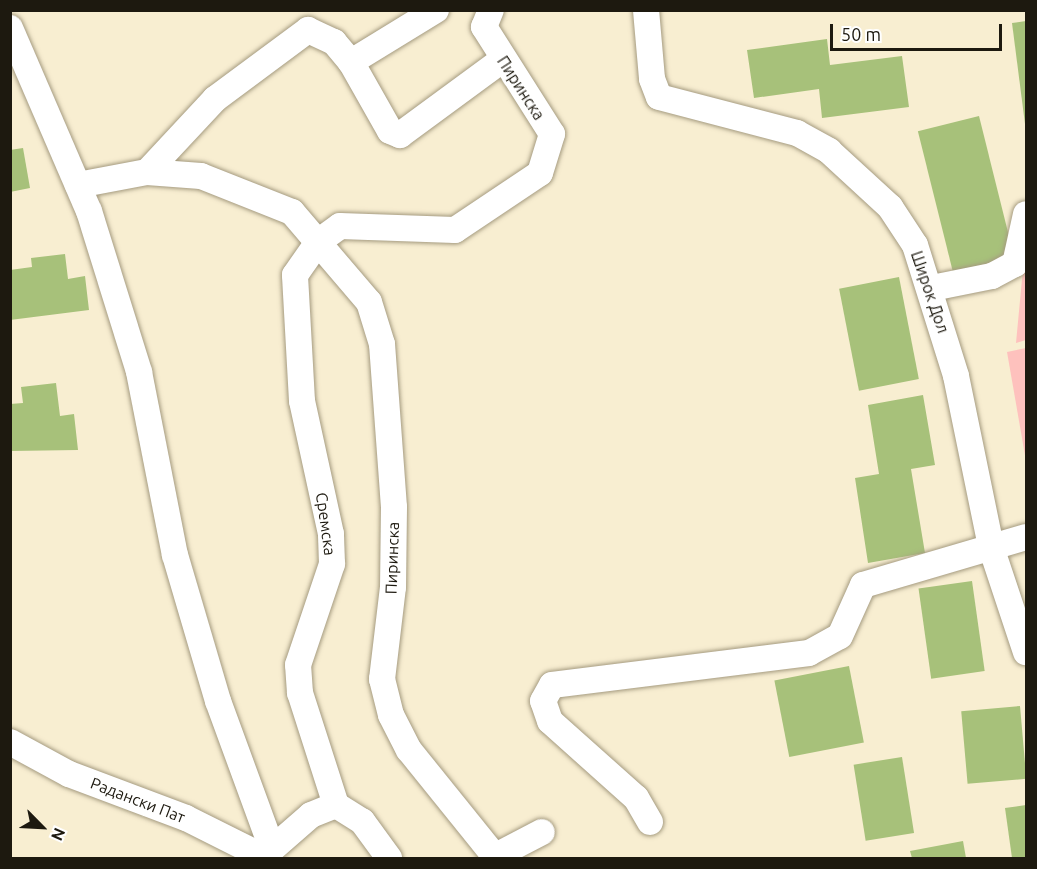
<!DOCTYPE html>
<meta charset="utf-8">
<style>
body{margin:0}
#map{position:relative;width:1037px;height:869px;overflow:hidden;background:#f8eed1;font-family:Ubuntu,sans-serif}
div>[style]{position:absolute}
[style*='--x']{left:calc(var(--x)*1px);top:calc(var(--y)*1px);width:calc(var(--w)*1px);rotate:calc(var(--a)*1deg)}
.green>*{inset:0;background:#fec1bd}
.building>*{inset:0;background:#a7c17a;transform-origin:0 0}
.roads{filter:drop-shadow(0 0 2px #a59b80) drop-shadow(0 0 2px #a59b80)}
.minor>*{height:26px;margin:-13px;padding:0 13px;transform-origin:13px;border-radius:13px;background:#fff}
span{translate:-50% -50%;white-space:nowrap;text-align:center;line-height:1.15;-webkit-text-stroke:5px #fff;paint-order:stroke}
.street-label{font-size:16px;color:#1d190f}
.frame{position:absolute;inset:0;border:12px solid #1d190f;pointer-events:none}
.north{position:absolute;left:12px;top:797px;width:60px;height:60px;-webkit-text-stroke:4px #fff;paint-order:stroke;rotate:114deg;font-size:16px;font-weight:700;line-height:24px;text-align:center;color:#1d190f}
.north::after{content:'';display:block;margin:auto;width:21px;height:27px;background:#1d190f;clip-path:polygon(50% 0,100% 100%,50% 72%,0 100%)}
.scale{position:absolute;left:830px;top:24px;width:172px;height:27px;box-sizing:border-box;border:3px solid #1d190f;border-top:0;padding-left:8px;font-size:18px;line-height:21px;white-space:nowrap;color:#1d190f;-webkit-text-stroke:4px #fff;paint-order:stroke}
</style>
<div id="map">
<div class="green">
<i style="clip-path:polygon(1026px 236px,1026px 340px,1016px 343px,1026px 237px)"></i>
<i style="clip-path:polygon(1026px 348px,1026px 461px,1007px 352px)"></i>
</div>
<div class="building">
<i style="clip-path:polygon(1026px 21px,1026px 123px,1025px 124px,1012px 23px)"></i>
<i style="clip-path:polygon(827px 39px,830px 65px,902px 56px,909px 107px,822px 118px,819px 89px,754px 98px,747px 50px)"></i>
<i style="left:979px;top:116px;width:145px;height:63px;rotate:76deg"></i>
<i style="clip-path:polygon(23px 148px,30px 188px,10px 192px,10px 150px)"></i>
<i style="clip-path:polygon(65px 254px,68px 279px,85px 276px,89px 310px,10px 320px,10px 270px,32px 267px,31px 258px)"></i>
<i style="left:899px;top:277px;width:104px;height:61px;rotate:79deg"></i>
<i style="clip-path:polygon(56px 383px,60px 416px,74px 414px,78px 450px,10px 451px,10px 404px,23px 403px,21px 387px)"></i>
<i style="clip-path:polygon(923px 395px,935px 465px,911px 469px,925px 553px,868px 563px,855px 478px,879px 474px,868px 405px)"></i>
<i style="left:972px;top:581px;width:91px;height:54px;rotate:82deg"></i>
<i style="left:849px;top:666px;width:78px;height:76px;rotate:79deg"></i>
<i style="left:1020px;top:706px;width:73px;height:59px;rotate:85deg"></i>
<i style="left:902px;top:757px;width:77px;height:49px;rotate:81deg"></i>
<i style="clip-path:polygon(1026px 805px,1026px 858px,1012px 858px,1005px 808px)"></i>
<i style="clip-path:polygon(963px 841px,966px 858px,912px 858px,910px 851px)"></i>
</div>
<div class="roads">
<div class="minor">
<i style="--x:436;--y:10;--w:100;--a:148.5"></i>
<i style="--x:351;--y:62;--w:79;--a:60.5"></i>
<i style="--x:390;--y:131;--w:11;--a:22"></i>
<i style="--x:400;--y:135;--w:127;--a:-36.3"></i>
<i style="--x:646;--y:10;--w:69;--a:85"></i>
<i style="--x:652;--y:79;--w:19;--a:69"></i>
<i style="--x:659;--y:97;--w:143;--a:14.6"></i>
<i style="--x:797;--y:133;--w:37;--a:29"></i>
<i style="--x:829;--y:151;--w:83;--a:42.6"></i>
<i style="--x:890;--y:207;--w:45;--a:56.7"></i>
<i style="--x:915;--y:245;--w:137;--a:72.6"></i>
<i style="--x:956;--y:376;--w:175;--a:78.4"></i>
<i style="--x:991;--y:547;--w:111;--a:71.6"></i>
<i style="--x:10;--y:28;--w:199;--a:66.7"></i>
<i style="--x:89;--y:211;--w:169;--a:72.7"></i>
<i style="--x:139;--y:372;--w:187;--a:78.9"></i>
<i style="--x:175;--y:555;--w:152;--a:73.6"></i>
<i style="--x:218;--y:701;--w:154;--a:69.9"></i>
<i style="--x:147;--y:172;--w:100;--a:-47"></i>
<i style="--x:215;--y:99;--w:116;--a:-36.6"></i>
<i style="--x:308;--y:30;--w:29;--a:25"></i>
<i style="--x:334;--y:42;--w:26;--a:50"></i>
<i style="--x:78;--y:185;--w:70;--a:-10.7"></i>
<i style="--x:147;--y:172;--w:54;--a:4.2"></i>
<i style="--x:201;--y:176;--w:98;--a:21.6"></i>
<i style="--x:292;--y:212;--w:118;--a:49.5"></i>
<i style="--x:369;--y:302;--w:44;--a:72.8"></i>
<i style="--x:382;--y:344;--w:163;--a:85.8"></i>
<i style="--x:394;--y:507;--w:80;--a:90.7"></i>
<i style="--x:393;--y:587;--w:93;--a:96.8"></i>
<i style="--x:382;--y:679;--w:37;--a:76"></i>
<i style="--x:391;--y:715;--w:39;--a:63"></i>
<i style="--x:409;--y:750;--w:139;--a:51.1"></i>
<i style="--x:932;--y:288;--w:61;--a:-11.3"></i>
<i style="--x:992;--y:276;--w:26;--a:-28"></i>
<i style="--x:1015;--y:264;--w:51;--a:-77.6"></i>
<i style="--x:10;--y:742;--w:67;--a:28.5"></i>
<i style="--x:69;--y:774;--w:125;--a:20.6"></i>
<i style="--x:186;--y:818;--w:89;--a:26.6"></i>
<i style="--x:336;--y:805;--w:118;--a:-107.8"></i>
<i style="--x:300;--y:693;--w:28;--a:-94"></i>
<i style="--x:298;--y:665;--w:107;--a:-71.4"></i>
<i style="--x:332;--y:564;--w:30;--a:-92"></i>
<i style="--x:331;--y:534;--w:136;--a:-102.3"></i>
<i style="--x:302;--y:401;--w:126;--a:-93.2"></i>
<i style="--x:295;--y:275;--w:40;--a:-55.1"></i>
<i style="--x:318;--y:242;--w:27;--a:-36"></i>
<i style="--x:340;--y:226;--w:115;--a:2"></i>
<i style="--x:455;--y:230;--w:102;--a:-33.8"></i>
<i style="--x:540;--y:173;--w:41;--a:-72.9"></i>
<i style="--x:552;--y:134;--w:127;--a:-122.4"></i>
<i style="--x:484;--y:27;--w:18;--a:-68"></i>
<i style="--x:650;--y:822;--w:28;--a:-120"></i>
<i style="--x:636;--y:798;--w:115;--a:-138.2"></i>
<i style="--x:550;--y:721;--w:21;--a:-109"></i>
<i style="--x:543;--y:701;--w:18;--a:-61"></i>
<i style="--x:552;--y:685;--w:259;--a:-7.1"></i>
<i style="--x:809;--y:653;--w:35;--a:-29"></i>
<i style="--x:840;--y:636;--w:56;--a:-65.7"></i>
<i style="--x:863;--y:585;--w:170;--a:-16.4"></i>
<i style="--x:264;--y:856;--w:62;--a:-41.1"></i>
<i style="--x:311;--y:815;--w:27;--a:-22"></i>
<i style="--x:336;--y:805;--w:31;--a:32"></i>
<i style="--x:362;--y:821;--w:46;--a:53.9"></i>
<i style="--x:492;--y:858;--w:56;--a:-27.5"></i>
</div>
</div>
<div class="street-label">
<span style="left:521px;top:88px;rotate:57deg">Пиринска</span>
<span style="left:930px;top:292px;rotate:71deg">Широк Дол</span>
<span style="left:326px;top:524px;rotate:82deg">Сремска</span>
<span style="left:392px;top:558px;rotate:-88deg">Пиринска</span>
<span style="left:138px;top:800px;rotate:21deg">Радански Пат</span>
</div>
<div class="frame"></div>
<div class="north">N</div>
<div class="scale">50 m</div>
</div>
